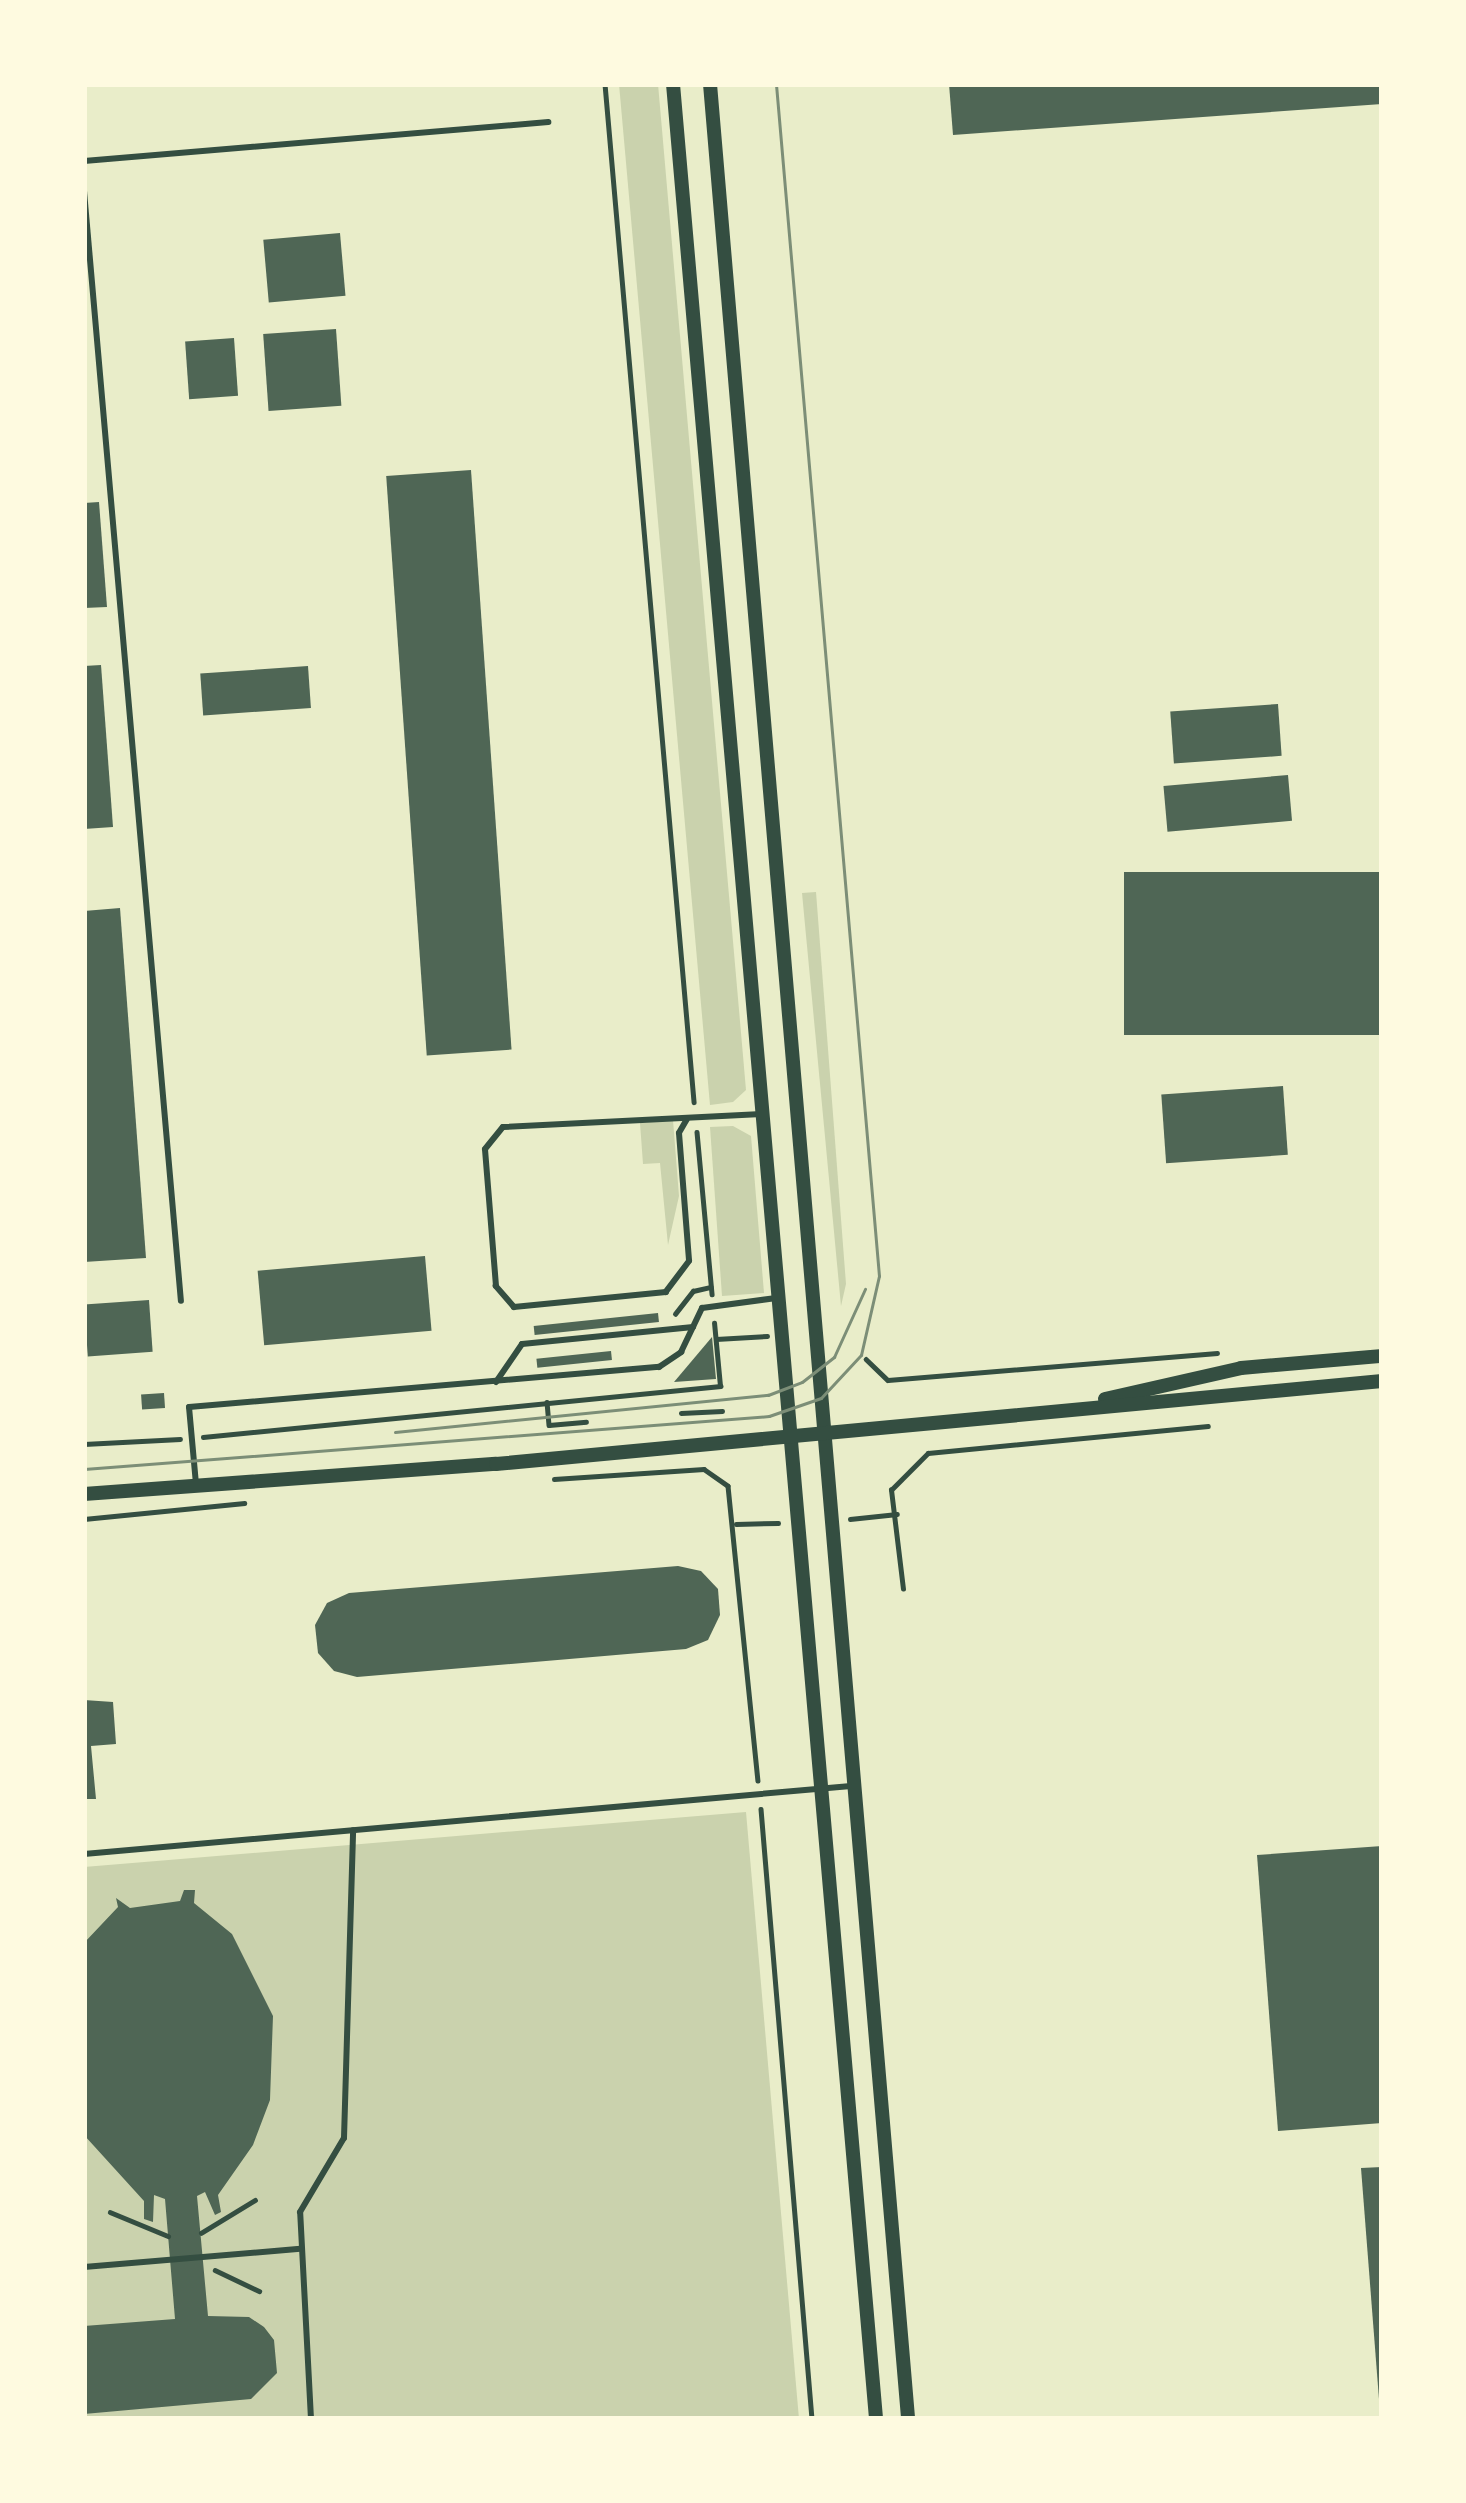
<!DOCTYPE html>
<style>
body{margin:0}
#map{position:relative;width:1466px;height:2503px;overflow:hidden;background:#e9edc9;font-family:Cabin,sans-serif}
div>[style]{position:absolute}
[style*='--x']{left:calc(var(--x)*1px);top:calc(var(--y)*1px);width:calc(var(--w)*1px);rotate:calc(var(--a)*1deg)}
.green>*{inset:0;background:#cad2ad}
.building>*{inset:0;background:#4f6655;transform-origin:0 0}
.path>*{height:4.5px;margin:-2.25px;padding:0 2.25px;transform-origin:2.25px;border-radius:2.25px;background:#344e41}
.service>*{height:6px;margin:-3px;padding:0 3px;transform-origin:3px;border-radius:3px;background:#344e41}
.tertiary>*{height:14px;margin:-7px;padding:0 7px;transform-origin:7px;border-radius:7px;background:#344e41}
.tram>*{height:3px;margin:-1.5px;padding:0 1.5px;transform-origin:1.5px;border-radius:1.5px;background:#7c8e77}
span{translate:-50% -50%;white-space:nowrap;text-align:center;line-height:1.15;-webkit-text-stroke:12px #fefae0;paint-order:stroke}
.frame{position:absolute;inset:0;border:87px solid #fefae0;pointer-events:none}
</style>
<div id="map">
<div class="green">
<i style="clip-path:polygon(619px 84px,658px 84px,746px 1090px,733px 1102px,710px 1105px)"></i>
<i style="clip-path:polygon(816px 892px,846px 1284px,841px 1306px,802px 893px)"></i>
<i style="clip-path:polygon(673px 1120px,679px 1196px,668px 1245px,660px 1163px,643px 1164px,640px 1123px)"></i>
<i style="clip-path:polygon(733px 1126px,751px 1136px,764px 1293px,722px 1296px,710px 1127px)"></i>
<i style="clip-path:polygon(746px 1812px,799px 2419px,84px 2419px,84px 1867px)"></i>
</div>
<div class="building">
<i style="clip-path:polygon(949px 84px,1382px 84px,1382px 104px,953px 135px)"></i>
<i style="left:340px;top:233px;width:63px;height:77px;rotate:85deg"></i>
<i style="left:336px;top:329px;width:77px;height:73px;rotate:86deg"></i>
<i style="left:234px;top:338px;width:58px;height:49px;rotate:86deg"></i>
<i style="left:471px;top:470px;width:581px;height:85px;rotate:86deg"></i>
<i style="clip-path:polygon(99px 502px,107px 607px,84px 608px,84px 503px)"></i>
<i style="clip-path:polygon(101px 665px,113px 827px,84px 829px,84px 666px)"></i>
<i style="left:308px;top:666px;width:42px;height:108px;rotate:86deg"></i>
<i style="left:1278px;top:704px;width:52px;height:108px;rotate:86deg"></i>
<i style="left:1288px;top:775px;width:46px;height:125px;rotate:85deg"></i>
<i style="left:1382px;top:872px;width:163px;height:258px;rotate:90deg"></i>
<i style="clip-path:polygon(120px 908px,146px 1258px,84px 1262px,84px 911px)"></i>
<i style="left:1283px;top:1086px;width:69px;height:122px;rotate:86deg"></i>
<i style="left:425px;top:1256px;width:75px;height:168px;rotate:85deg"></i>
<i style="left:149px;top:1300px;width:52px;height:65px;rotate:86deg"></i>
<i style="left:658px;top:1313px;width:9px;height:125px;rotate:84deg"></i>
<i style="clip-path:polygon(712px 1337px,716px 1379px,674px 1382px)"></i>
<i style="left:611px;top:1351px;width:9px;height:75px;rotate:84deg"></i>
<i style="left:164px;top:1393px;width:15px;height:23px;rotate:86deg"></i>
<i style="clip-path:polygon(678px 1566px,701px 1571px,718px 1589px,720px 1615px,708px 1640px,686px 1649px,357px 1677px,334px 1671px,318px 1653px,315px 1625px,327px 1603px,349px 1593px)"></i>
<i style="clip-path:polygon(84px 1700px,113px 1702px,116px 1744px,91px 1746px,96px 1799px,84px 1799px)"></i>
<i style="clip-path:polygon(1382px 1846px,1382px 2123px,1278px 2131px,1257px 1855px)"></i>
<i style="clip-path:polygon(184px 1890px,195px 1890px,194px 1903px,232px 1934px,273px 2016px,270px 2100px,253px 2145px,218px 2195px,221px 2212px,215px 2215px,205px 2192px,197px 2196px,208px 2316px,249px 2317px,264px 2327px,274px 2340px,277px 2373px,251px 2399px,84px 2414px,84px 2326px,175px 2319px,165px 2199px,154px 2195px,153px 2222px,144px 2219px,144px 2201px,84px 2135px,84px 1943px,118px 1907px,116px 1898px,130px 1908px,180px 1901px)"></i>
<i style="clip-path:polygon(1382px 2167px,1382px 2399px,1379px 2399px,1361px 2168px)"></i>
</div>
<div class="path">
<i style="--x:605;--y:84;--w:1022;--a:85"></i>
<i style="--x:697;--y:1132;--w:163;--a:84.7"></i>
<i style="--x:675;--y:1314;--w:29;--a:-52"></i>
<i style="--x:693;--y:1291;--w:18;--a:-13"></i>
<i style="--x:716;--y:1339;--w:51;--a:-3.4"></i>
<i style="--x:866;--y:1359;--w:30;--a:44"></i>
<i style="--x:888;--y:1380;--w:330;--a:-4.7"></i>
<i style="--x:547;--y:1402;--w:23;--a:85"></i>
<i style="--x:549;--y:1425;--w:37;--a:-5"></i>
<i style="--x:681;--y:1413;--w:41;--a:-2.8"></i>
<i style="--x:203;--y:1437;--w:520;--a:-5.63"></i>
<i style="--x:720;--y:1386;--w:63;--a:-95.4"></i>
<i style="--x:84;--y:1444;--w:96;--a:-3"></i>
<i style="--x:554;--y:1479;--w:150;--a:-3.8"></i>
<i style="--x:704;--y:1469;--w:29;--a:35"></i>
<i style="--x:728;--y:1486;--w:296;--a:84.2"></i>
<i style="--x:84;--y:1519;--w:161;--a:-5.7"></i>
<i style="--x:850;--y:1519;--w:47;--a:-6.1"></i>
<i style="--x:736;--y:1524;--w:42;--a:-1.4"></i>
<i style="--x:903;--y:1589;--w:100;--a:-96.9"></i>
<i style="--x:891;--y:1490;--w:52;--a:-45"></i>
<i style="--x:928;--y:1453;--w:281;--a:-5.5"></i>
<i style="--x:761;--y:1809;--w:612;--a:85.22"></i>
<i style="--x:110;--y:2212;--w:63;--a:22.5"></i>
<i style="--x:201;--y:2233;--w:63;--a:-31.4"></i>
<i style="--x:215;--y:2270;--w:49;--a:25.5"></i>
</div>
<div class="service">
<i style="--x:84;--y:161;--w:466;--a:-4.8"></i>
<i style="--x:84;--y:191;--w:1114;--a:85.01"></i>
<i style="--x:687;--y:1119;--w:16;--a:120"></i>
<i style="--x:679;--y:1133;--w:128;--a:85.5"></i>
<i style="--x:689;--y:1261;--w:39;--a:127"></i>
<i style="--x:666;--y:1292;--w:153;--a:174.4"></i>
<i style="--x:514;--y:1307;--w:28;--a:-131"></i>
<i style="--x:496;--y:1286;--w:137;--a:-94.6"></i>
<i style="--x:485;--y:1149;--w:28;--a:-51"></i>
<i style="--x:503;--y:1127;--w:259;--a:-2.9"></i>
<i style="--x:496;--y:1382;--w:46;--a:-55.6"></i>
<i style="--x:522;--y:1344;--w:172;--a:-5.7"></i>
<i style="--x:196;--y:1484;--w:77;--a:-95.2"></i>
<i style="--x:189;--y:1407;--w:472;--a:-4.9"></i>
<i style="--x:659;--y:1367;--w:27;--a:-34"></i>
<i style="--x:681;--y:1352;--w:49;--a:-64.5"></i>
<i style="--x:702;--y:1308;--w:75;--a:-7.7"></i>
<i style="--x:84;--y:1854;--w:770;--a:-5.07"></i>
<i style="--x:84;--y:2267;--w:217;--a:-4.8"></i>
<i style="--x:311;--y:2419;--w:207;--a:-93"></i>
<i style="--x:300;--y:2212;--w:86;--a:-59.3"></i>
<i style="--x:344;--y:2138;--w:308;--a:-88.3"></i>
</div>
<div class="tertiary">
<i style="--x:673;--y:84;--w:2344;--a:85.03"></i>
<i style="--x:710;--y:84;--w:2343;--a:85.15"></i>
<i style="--x:1105;--y:1399;--w:139;--a:-12.8"></i>
<i style="--x:1241;--y:1368;--w:142;--a:-4.9"></i>
<i style="--x:84;--y:1494;--w:413;--a:-4.2"></i>
<i style="--x:496;--y:1464;--w:890;--a:-5.35"></i>
</div>
<div class="tram">
<i style="--x:395;--y:1432;--w:375;--a:-5.7"></i>
<i style="--x:768;--y:1395;--w:36;--a:-21"></i>
<i style="--x:802;--y:1382;--w:41;--a:-38"></i>
<i style="--x:834;--y:1357;--w:75;--a:-65.5"></i>
<i style="--x:84;--y:1469;--w:687;--a:-4.42"></i>
<i style="--x:769;--y:1416;--w:55;--a:-19.1"></i>
<i style="--x:821;--y:1398;--w:59;--a:-47.1"></i>
<i style="--x:861;--y:1355;--w:81;--a:-77.2"></i>
<i style="--x:879;--y:1276;--w:1196;--a:-94.94"></i>
</div>
<div class="frame"></div>
</div>
